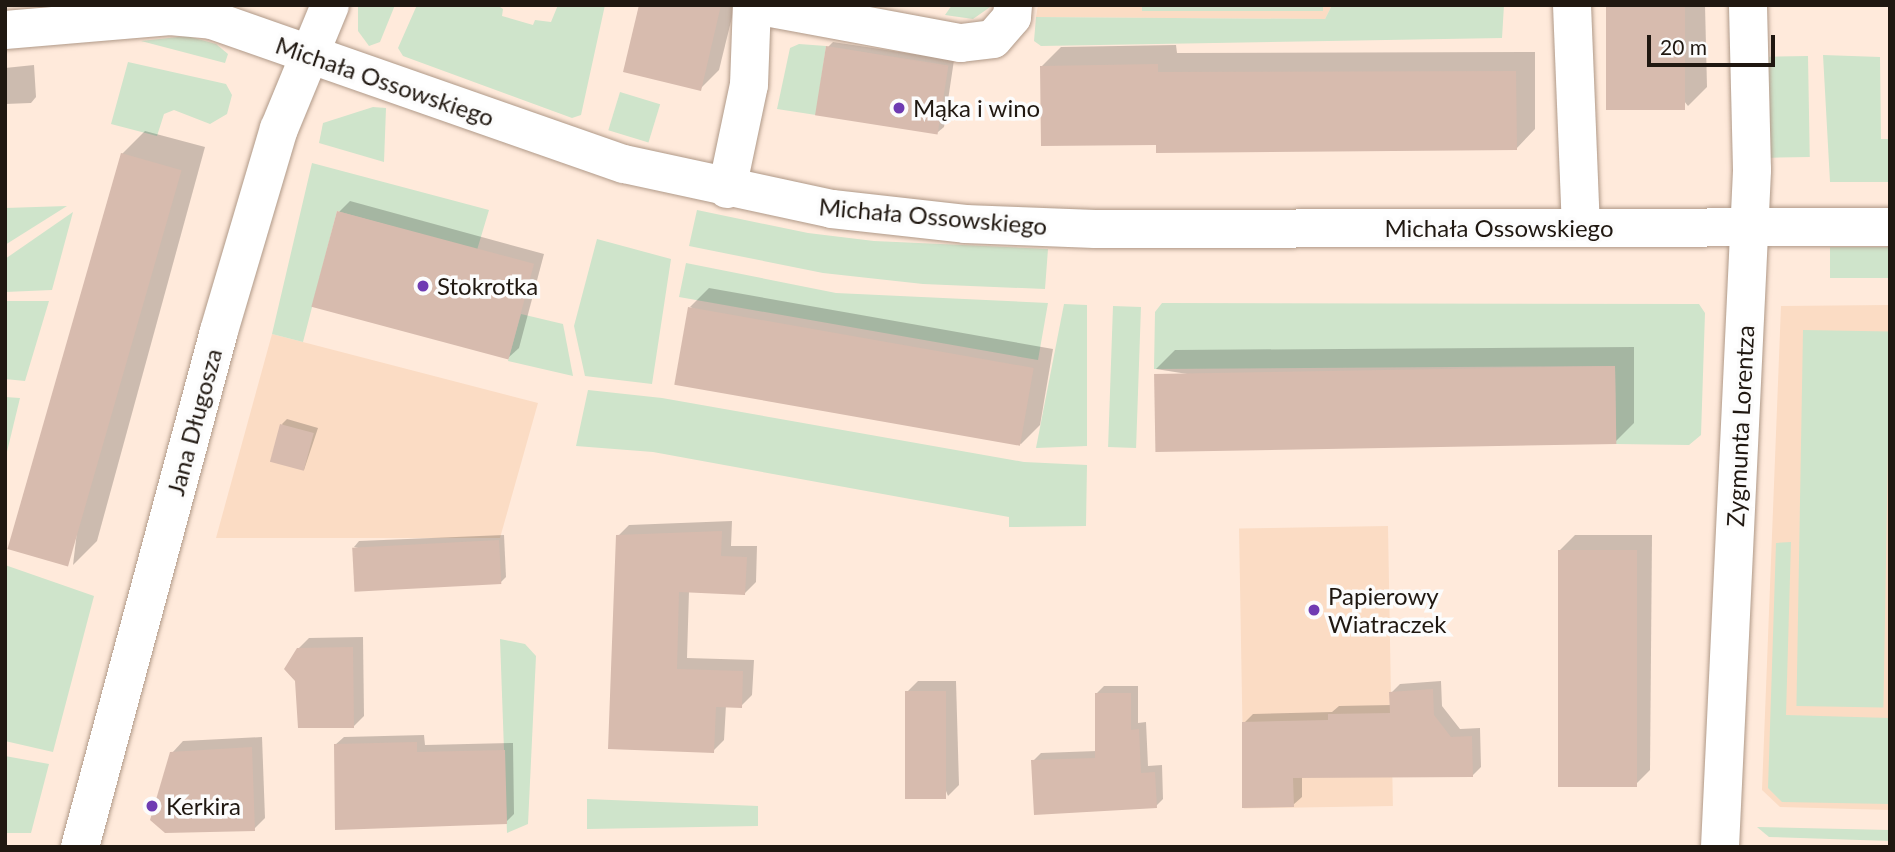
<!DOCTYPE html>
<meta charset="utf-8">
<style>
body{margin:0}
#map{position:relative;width:1895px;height:852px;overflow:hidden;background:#ffeadb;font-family:Lato,sans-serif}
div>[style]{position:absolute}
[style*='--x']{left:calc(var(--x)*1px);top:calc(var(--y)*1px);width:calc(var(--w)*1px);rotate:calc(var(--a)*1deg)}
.built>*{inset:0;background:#fbdcc4;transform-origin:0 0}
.green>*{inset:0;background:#cfe4cb;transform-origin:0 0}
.shadow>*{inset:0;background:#0003}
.building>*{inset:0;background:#d7bbae;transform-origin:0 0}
.roads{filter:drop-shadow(0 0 2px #b09988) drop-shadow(0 0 2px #b09988)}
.minor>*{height:38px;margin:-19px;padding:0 19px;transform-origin:19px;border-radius:19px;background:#fff}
.dots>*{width:19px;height:19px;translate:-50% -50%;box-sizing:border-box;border:4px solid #fcfcfc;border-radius:50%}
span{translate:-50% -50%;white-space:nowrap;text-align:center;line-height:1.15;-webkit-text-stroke:7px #fcfcfc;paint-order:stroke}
.street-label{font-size:24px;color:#201811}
.poi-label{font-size:24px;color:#201811}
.left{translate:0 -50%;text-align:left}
.frame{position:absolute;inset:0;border:7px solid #201811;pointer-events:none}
.scale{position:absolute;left:1647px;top:35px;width:128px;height:32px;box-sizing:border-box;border:4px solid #201811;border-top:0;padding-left:9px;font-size:21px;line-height:24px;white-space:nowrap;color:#201811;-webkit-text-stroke:5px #fcfcfc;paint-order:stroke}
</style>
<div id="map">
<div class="built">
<i style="clip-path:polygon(1038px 5px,1332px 5px,1325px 19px,1036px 17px)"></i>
<i style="clip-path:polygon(1890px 305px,1890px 810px,1780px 807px,1762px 790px,1781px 306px)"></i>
<i style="clip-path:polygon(272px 334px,538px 403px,500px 538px,216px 538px)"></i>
<i style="left:1388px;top:526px;width:280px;height:149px;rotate:89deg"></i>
</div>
<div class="green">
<i style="clip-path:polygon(358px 5px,395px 5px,380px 42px,369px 46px,358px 31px)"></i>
<i style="clip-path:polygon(417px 5px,497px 5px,503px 9px,502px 16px,533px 25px,535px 20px,551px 22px,558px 5px,605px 5px,581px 115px,572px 118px,403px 56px,398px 48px)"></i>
<i style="clip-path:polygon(952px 5px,993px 5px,973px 19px,945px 15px)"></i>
<i style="left:1142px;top:5px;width:181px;height:6px"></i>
<i style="clip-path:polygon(1332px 5px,1504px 5px,1502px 38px,1041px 46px,1034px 41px,1036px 17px,1325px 19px)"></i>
<i style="clip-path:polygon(187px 36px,216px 44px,228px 54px,225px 63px,141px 41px)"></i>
<i style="clip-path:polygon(799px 44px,826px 46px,816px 115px,777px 109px,790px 48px)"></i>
<i style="clip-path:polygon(1823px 55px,1880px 57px,1881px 139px,1890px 139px,1890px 182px,1830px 182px)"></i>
<i style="left:1808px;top:56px;width:101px;height:39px;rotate:89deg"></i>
<i style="clip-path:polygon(128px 62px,226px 84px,232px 95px,227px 114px,210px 124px,174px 110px,164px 114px,157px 136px,111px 124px)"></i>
<i style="left:620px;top:92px;width:42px;height:40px;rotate:17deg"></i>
<i style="clip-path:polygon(373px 107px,386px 108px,384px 162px,319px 143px,323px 123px)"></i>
<i style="clip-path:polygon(312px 163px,489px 210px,477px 250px,337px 211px,303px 342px,272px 334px)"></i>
<i style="clip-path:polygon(67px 206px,5px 245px,5px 208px)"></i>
<i style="clip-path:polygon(697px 210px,808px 233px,874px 241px,1048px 249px,1045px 289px,923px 284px,823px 273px,689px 246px)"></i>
<i style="clip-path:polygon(73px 212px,52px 290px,5px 292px,5px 259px)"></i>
<i style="clip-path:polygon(597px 239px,671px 259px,652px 384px,585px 376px,574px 326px)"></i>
<i style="left:1830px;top:247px;width:60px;height:31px"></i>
<i style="clip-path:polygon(686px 263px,836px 293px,1048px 303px,1038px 360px,679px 297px)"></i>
<i style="clip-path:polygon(5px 301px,49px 301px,25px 381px,5px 379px)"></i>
<i style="clip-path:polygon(1162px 303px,1699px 304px,1705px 313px,1701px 435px,1689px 445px,1616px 444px,1615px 366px,1154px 369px,1155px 312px)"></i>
<i style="clip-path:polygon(1064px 304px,1087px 305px,1087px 446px,1036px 448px)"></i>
<i style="left:1113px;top:306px;width:28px;height:141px;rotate:2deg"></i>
<i style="clip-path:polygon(521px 314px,563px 324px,573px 376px,508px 361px)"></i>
<i style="left:1803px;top:330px;width:87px;height:376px;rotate:1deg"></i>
<i style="clip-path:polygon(588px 390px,662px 398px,1024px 462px,1087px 465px,1086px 526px,1009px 527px,1009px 517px,653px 452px,576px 446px)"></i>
<i style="clip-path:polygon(5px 397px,20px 398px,5px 460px)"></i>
<i style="clip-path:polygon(1791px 542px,1786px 715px,1890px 718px,1890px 804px,1782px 802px,1768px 788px,1776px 543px)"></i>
<i style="clip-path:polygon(5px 565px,94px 596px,53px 752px,5px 741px)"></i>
<i style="clip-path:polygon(500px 639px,525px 644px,536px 656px,528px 824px,507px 833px)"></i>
<i style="clip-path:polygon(5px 756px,49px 764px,31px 833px,5px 833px)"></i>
<i style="clip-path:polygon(587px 799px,758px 806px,758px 826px,587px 829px)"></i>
<i style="clip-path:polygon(1757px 827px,1890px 830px,1890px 841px,1769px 837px)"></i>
</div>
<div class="shadow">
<i style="clip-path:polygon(641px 5px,735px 5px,719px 70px,700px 89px)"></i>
<i style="clip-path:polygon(1608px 5px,1705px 5px,1707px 87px,1688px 106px)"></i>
<i style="clip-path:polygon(833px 42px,954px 60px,944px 127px,938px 132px,828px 47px)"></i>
<i style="clip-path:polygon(1176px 45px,1177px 53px,1535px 52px,1535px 129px,1516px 149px,1157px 143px,1042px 66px,1061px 47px)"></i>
<i style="clip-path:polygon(34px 65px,36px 97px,31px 103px,5px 104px,5px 68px)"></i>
<i style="clip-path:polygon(145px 131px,205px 147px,97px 541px,73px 565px,122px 154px)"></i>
<i style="clip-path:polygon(350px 201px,544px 254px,519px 348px,507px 359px,339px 212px)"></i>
<i style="clip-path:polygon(709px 288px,1053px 349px,1040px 425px,1021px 444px,690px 307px)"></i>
<i style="clip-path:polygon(1634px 347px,1634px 423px,1615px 442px,1156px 369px,1175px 350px)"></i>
<i style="clip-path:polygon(287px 419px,318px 428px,304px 470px,282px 424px)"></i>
<i style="clip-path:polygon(732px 521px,731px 546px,757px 546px,756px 582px,745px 593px,689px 591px,687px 658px,754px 660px,752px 695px,741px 706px,726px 705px,724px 740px,713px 751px,618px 536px,629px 525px)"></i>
<i style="clip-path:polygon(504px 535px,506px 577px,501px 582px,354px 547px,359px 541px)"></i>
<i style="clip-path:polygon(1575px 535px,1652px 535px,1650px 770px,1635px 785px,1559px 551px)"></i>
<i style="clip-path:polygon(363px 637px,364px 716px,354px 726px,298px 649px,309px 638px)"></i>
<i style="clip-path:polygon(918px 681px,956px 681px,959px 785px,948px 796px,907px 692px)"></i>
<i style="clip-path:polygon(1441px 681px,1442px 706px,1460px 729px,1480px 728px,1481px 767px,1472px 776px,1302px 777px,1302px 797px,1293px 805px,1244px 723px,1253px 714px,1332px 712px,1339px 706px,1391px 705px,1391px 693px,1400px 684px)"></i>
<i style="clip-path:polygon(1104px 686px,1138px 686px,1138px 723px,1146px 722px,1148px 766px,1162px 765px,1163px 799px,1156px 806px,1033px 761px,1041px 753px,1097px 751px,1096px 694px)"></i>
<i style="clip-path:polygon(424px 735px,425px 745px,513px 743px,514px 814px,506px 822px,335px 745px,344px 737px)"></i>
<i style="clip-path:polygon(262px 737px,265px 818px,254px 829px,172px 753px,183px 741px)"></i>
</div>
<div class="building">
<i style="clip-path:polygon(639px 5px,721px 5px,701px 91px,623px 72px)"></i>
<i style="left:1606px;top:5px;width:79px;height:105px"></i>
<i style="left:826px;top:46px;width:124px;height:70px;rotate:9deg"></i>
<i style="clip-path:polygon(1158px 64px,1158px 72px,1516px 71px,1517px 150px,1156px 153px,1156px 145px,1041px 146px,1040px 66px)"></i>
<i style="left:121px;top:153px;width:63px;height:412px;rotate:16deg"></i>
<i style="left:337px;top:211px;width:204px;height:99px;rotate:15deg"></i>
<i style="left:688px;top:307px;width:351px;height:79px;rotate:10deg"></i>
<i style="left:1615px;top:366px;width:78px;height:461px;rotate:89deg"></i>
<i style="left:280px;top:424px;width:35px;height:39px;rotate:15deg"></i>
<i style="clip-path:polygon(722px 531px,721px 556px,747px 557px,745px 595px,679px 592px,677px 669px,743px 671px,742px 708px,716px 707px,714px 753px,608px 749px,616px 535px)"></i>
<i style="left:499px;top:540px;width:44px;height:147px;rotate:87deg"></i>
<i style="left:1558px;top:550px;width:79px;height:237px"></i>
<i style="clip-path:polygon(353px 647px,354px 728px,298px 728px,295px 681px,284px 669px,297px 648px)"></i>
<i style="clip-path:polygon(1433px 689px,1434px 715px,1451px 737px,1472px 736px,1473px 777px,1293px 778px,1294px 807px,1242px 808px,1242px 722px,1328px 720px,1328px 714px,1390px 713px,1389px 692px)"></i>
<i style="left:905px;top:691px;width:41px;height:108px"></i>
<i style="clip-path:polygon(1095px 693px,1131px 693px,1131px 730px,1139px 729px,1141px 773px,1155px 772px,1157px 808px,1034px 815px,1031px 760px,1095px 758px)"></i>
<i style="clip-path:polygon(417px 742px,417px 752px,505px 750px,507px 824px,335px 830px,334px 744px)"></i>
<i style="clip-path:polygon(252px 747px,255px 831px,165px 833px,150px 820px,170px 752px)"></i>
</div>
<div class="roads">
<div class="minor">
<i style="--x:755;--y:5;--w:209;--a:10.5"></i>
<i style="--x:961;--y:43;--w:32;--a:-7"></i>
<i style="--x:993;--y:39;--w:29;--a:-49"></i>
<i style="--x:1012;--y:17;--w:12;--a:-85"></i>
<i style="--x:1572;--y:5;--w:222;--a:87.7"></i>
<i style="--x:5;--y:30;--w:166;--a:-4.8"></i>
<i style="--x:170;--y:16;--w:42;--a:5.4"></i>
<i style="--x:212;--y:20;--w:436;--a:19.3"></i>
<i style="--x:624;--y:164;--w:213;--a:12.2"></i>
<i style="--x:832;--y:209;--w:134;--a:6.4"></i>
<i style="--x:965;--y:224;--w:130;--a:2.2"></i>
<i style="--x:1095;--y:229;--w:795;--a:-0.14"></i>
<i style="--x:727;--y:189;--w:106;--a:-78.1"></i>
<i style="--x:749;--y:85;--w:80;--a:-87.9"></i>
<i style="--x:80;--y:847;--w:534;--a:-74.92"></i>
<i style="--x:219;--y:331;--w:211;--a:-73.5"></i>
<i style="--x:279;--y:129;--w:134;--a:-67.6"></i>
<i style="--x:1720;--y:847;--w:678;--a:-87.29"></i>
<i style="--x:1752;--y:170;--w:165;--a:-91.4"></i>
</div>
</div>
<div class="dots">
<i style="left:899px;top:108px;background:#6f3bb2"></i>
<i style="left:423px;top:286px;background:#6f3bb2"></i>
<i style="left:1314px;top:610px;background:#6f3bb2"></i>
<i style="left:152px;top:806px;background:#6f3bb2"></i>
</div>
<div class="street-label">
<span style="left:385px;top:81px;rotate:19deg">Michała Ossowskiego</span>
<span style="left:933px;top:216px;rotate:5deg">Michała Ossowskiego</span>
<span style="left:1499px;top:228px">Michała Ossowskiego</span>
<span style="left:194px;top:422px;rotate:-75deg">Jana Długosza</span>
<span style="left:1740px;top:426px;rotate:-87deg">Zygmunta Lorentza</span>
</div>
<div class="poi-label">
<span class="left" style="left:913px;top:108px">Mąka i wino</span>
<span class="left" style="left:437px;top:286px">Stokrotka</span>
<span class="left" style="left:1328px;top:610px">Papierowy<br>Wiatraczek</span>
<span class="left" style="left:166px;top:806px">Kerkira</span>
</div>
<div class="frame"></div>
<div class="scale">20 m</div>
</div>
